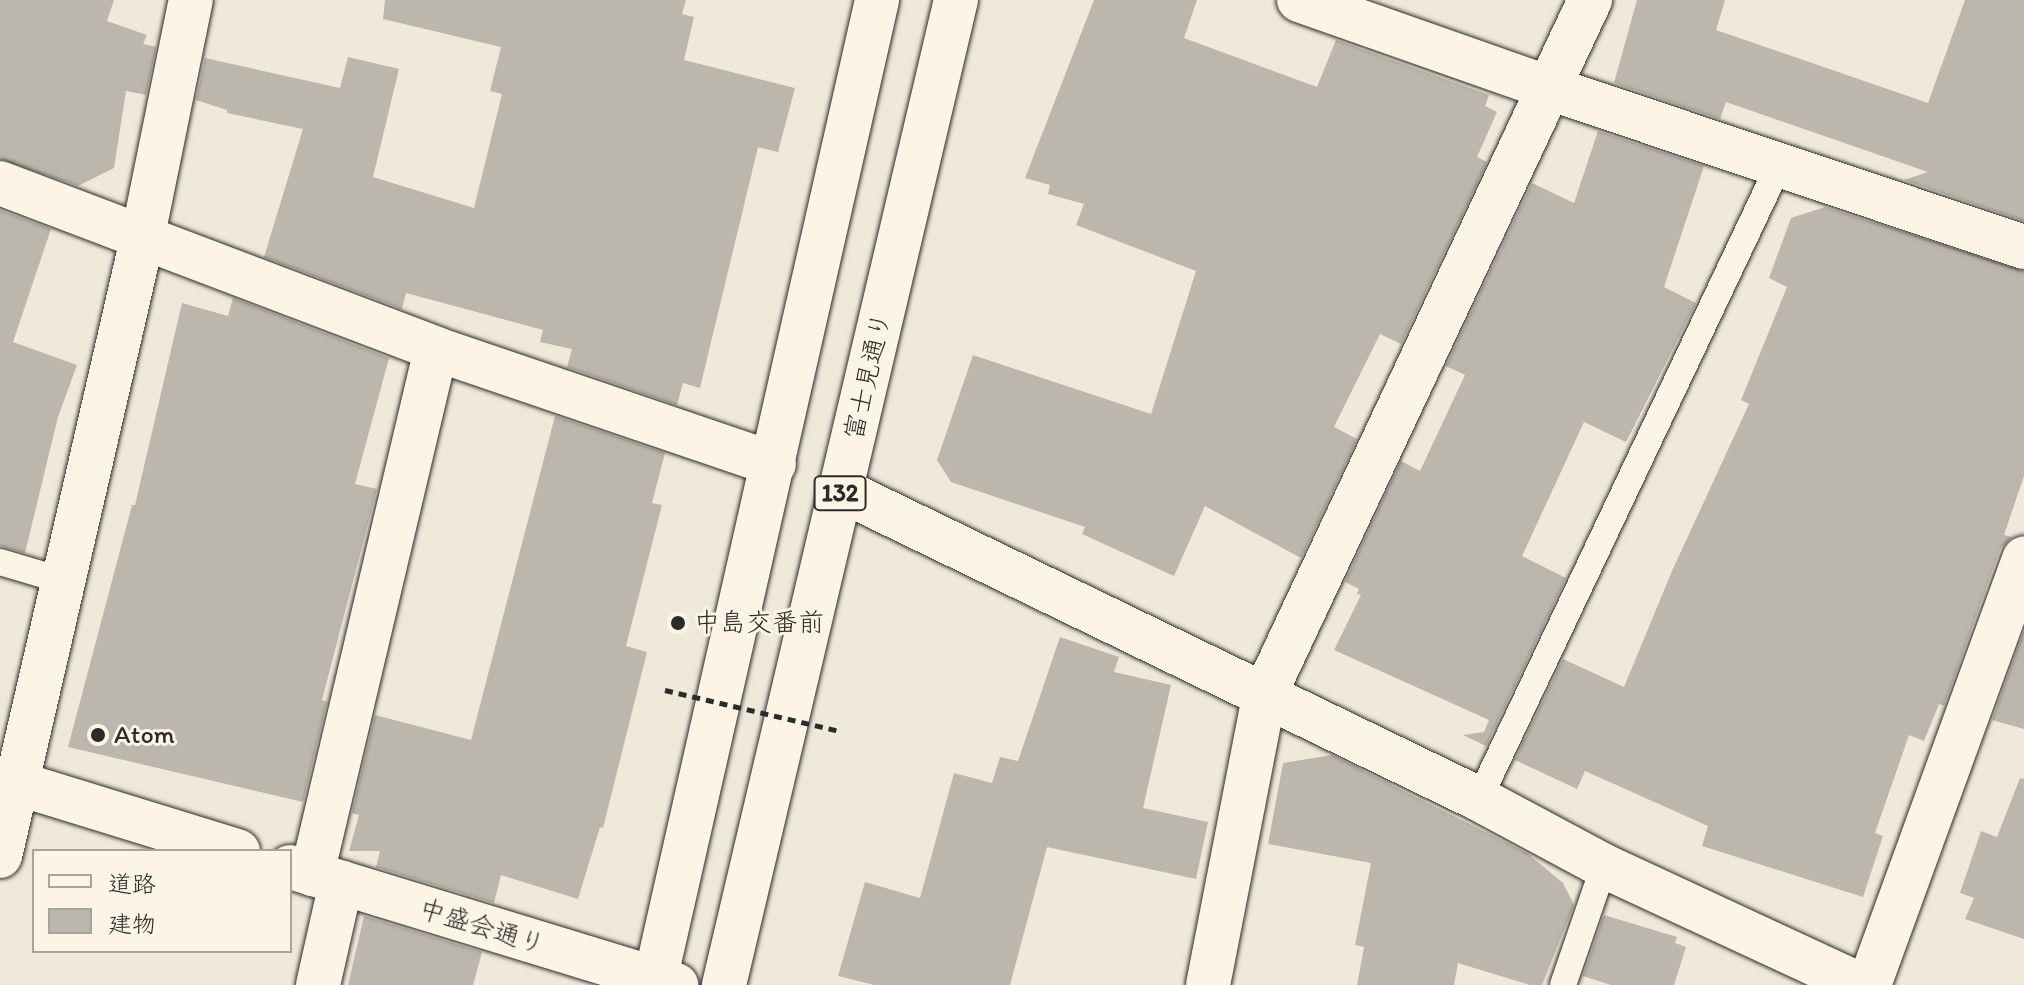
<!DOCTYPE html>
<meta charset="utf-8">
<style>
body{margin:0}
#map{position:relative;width:2024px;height:985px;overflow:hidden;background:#efe9da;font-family:Itim,"Klee One",sans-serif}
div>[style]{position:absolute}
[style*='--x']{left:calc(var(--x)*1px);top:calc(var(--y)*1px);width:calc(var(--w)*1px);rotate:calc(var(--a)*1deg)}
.building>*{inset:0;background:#bcb7ac}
.roads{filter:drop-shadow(0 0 2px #2b2b2b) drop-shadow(0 0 2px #2b2b2b)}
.lane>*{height:26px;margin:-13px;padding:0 13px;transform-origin:13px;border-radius:13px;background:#fcf5e5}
.street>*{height:44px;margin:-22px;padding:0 22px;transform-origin:22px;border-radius:22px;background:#fcf5e5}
.highway>*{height:44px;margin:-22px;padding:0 22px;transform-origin:22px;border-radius:22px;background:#fcf5e5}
.path-bridge>*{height:5px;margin-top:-2.5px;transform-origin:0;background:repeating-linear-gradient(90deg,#2b2b2b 0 8px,transparent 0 14px)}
.dots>*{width:22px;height:22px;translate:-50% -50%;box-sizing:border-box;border:4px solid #fcf5e5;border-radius:50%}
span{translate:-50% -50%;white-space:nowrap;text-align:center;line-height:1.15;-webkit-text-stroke:6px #fcf5e5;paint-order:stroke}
.shield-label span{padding:2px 6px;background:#fcf5e5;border:2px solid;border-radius:6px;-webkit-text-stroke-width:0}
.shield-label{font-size:24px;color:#2b2b2b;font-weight:700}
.street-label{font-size:26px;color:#2b2b2b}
.poi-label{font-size:26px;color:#2b2b2b}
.left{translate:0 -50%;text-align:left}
.legend{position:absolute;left:32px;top:849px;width:260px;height:104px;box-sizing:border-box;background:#fcf5e5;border:2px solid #a8a49b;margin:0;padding:10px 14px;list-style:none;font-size:24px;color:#2b2b2b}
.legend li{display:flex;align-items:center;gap:16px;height:40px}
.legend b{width:40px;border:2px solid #a8a49b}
</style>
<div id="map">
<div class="building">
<i style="clip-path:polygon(0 0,114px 0,107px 21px,147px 35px,143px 44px,156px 47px,146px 95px,126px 91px,114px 168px,78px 186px,0 159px)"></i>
<i style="clip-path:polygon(385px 0,686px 0,682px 14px,694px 17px,684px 60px,795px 88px,778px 152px,758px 147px,700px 388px,683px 383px,677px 405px,567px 367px,572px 349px,540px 342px,543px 330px,406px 293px,402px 309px,264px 257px,303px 129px,227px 113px,227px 110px,196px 100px,205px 58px,340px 88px,348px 57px,399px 69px,373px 177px,474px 208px,502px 94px,490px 91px,501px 47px,383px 19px)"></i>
<i style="clip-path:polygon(1094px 0,1197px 0,1184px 38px,1317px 87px,1336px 40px,1489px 95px,1485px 106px,1497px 112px,1477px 157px,1487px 162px,1401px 344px,1380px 334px,1334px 427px,1357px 439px,1301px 558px,1205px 506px,1174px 576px,1082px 534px,1085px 527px,951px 482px,937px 460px,973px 355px,1151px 414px,1196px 271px,1076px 225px,1084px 204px,1048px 194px,1050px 185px,1025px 178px)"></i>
<i style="clip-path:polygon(1637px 0,1725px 0,1716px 30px,1928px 103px,1965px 0,2024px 0,2024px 221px,1904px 180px,1928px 172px,1726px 102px,1720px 119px,1614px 83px)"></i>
<i style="clip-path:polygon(1598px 131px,1704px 166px,1664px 287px,1696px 303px,1626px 442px,1584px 422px,1522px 556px,1566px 578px,1486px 746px,1463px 735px,1484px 732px,1489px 720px,1334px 650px,1361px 595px,1357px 594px,1359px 589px,1345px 582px,1401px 461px,1420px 471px,1465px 375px,1446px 366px,1532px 183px,1574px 203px)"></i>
<i style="clip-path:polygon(1825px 207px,2024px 271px,2024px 476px,2004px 535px,2012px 537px,2000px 549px,1944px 706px,1939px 704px,1924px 741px,1909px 735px,1875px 833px,1883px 836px,1863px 897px,1702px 846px,1708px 826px,1585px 771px,1577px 789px,1515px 760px,1563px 659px,1624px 687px,1672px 571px,1749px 404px,1741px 400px,1787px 287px,1769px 278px,1791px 218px)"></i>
<i style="clip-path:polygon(0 210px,51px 229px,13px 342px,77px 365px,58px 417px,25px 553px,0 546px)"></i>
<i style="clip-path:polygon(233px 298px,389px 358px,355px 484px,377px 489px,322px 700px,327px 702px,303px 802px,68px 747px,132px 505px,135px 505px,182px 303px,228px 316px)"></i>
<i style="clip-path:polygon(555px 416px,665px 453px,652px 503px,662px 505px,626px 646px,647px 652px,603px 828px,600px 827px,578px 899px,501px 875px,494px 903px,376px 867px,380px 851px,349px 851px,359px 815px,352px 813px,375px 715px,471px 740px)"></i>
<i style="clip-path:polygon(2024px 631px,2024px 729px,1992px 720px)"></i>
<i style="clip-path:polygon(1060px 637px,1119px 657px,1114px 672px,1171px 685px,1143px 808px,1208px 822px,1196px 879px,1047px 847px,1010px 985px,874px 985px,838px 976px,865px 882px,920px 898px,954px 773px,992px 783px,1000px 757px,1018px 761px)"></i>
<i style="clip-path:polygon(1332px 755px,1527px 853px,1563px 883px,1574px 905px,1542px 985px,1530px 985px,1458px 963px,1454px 985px,1357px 985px,1364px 947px,1355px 945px,1371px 863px,1268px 844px,1283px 763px)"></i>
<i style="clip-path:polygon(2020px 778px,2024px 779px,2024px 939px,1965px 919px,1974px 898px,1960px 893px,1981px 831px,1997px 837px)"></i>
<i style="clip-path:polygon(1604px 915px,1677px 937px,1675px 943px,1686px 947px,1674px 985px,1611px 985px,1583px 976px)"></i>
<i style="clip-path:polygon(364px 916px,482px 952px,473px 985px,348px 985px)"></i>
</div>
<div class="roads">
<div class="lane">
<i style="--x:0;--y:562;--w:67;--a:16.5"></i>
<i style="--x:1479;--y:799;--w:701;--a:-64.68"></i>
<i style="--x:1563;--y:985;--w:126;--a:-71"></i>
</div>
<div class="street">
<i style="--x:1299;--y:0;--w:265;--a:19.4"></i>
<i style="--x:1549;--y:88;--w:501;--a:18.51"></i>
<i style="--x:0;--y:183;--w:467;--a:20.8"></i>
<i style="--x:436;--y:349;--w:357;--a:18.8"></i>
<i style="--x:841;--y:490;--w:709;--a:25.84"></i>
<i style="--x:1479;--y:799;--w:142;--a:28.2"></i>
<i style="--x:1604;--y:866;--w:282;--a:24.9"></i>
<i style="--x:0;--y:778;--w:249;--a:17.1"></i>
<i style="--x:0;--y:856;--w:637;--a:-77.03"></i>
<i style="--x:143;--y:235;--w:240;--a:-78.5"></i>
<i style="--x:290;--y:867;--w:404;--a:17"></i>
<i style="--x:312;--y:874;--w:539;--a:-76.71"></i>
<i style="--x:318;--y:985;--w:105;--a:-77.3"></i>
<i style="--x:1208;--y:985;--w:294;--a:-79"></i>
<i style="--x:1264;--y:696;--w:769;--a:-64.9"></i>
<i style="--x:1869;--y:985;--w:454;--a:-70"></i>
</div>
<div class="highway">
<i style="--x:654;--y:985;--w:1010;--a:-77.24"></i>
<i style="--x:724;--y:985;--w:1012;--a:-76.75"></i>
</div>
</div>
<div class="path-bridge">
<i style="--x:665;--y:690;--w:180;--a:13.2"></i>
</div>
<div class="dots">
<i style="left:678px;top:623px;background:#2b2b2b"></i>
<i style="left:98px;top:735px;background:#2b2b2b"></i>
</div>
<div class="shield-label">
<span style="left:840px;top:493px">132</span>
</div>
<div class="street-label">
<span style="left:868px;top:376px;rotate:-77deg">富士見通り</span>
<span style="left:482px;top:927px;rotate:17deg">中盛会通り</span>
</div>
<div class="poi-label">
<span class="left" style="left:694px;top:623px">中島交番前</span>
<span class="left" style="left:114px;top:735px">Atom</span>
</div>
<ul class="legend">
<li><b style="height:10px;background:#fcf5e5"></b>道路</li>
<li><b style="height:22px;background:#bcb7ac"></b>建物</li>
</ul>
</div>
